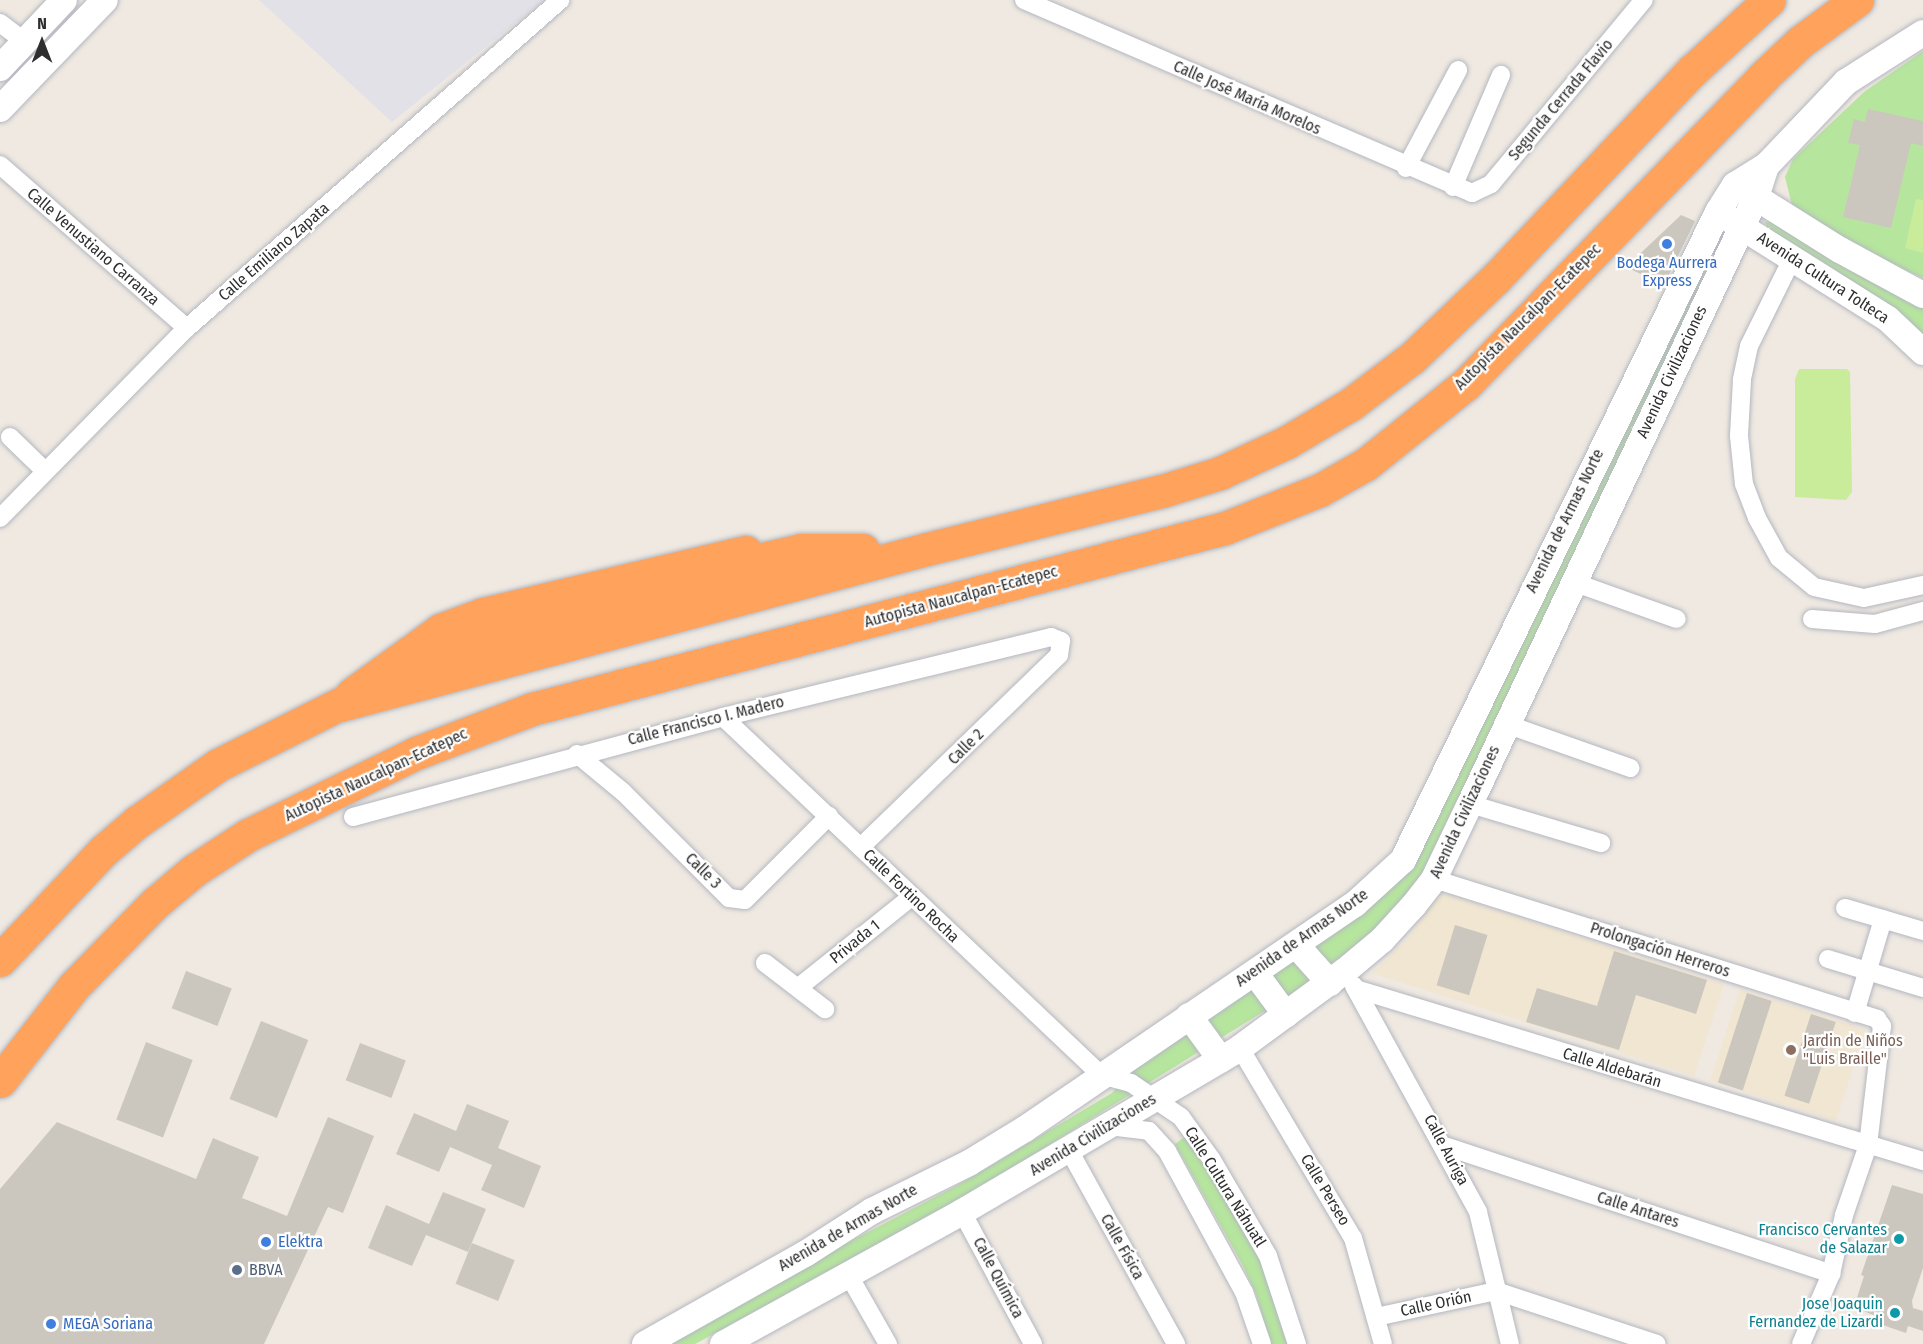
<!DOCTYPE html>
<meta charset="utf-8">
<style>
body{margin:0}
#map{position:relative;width:1923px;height:1344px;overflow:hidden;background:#efe9e1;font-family:"Fira Sans Condensed",sans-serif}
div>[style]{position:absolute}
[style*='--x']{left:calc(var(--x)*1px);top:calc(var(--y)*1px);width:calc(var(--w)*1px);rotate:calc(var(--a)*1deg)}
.industrial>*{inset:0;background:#e3e1e8}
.education>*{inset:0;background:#f0e6d1;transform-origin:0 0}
.green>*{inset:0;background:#b6e59e}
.pitch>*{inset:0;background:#c9ec9a}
.building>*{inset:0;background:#cbc7bf;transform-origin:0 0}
.roads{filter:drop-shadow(0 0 2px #b4b7c1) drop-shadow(0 0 2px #b4b7c1)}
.street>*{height:18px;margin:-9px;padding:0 9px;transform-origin:9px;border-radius:9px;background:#fff}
.secondary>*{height:26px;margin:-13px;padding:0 13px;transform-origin:13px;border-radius:13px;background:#fff}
.highway>*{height:33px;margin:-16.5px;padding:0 16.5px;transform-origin:16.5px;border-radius:16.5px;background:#ffa35c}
.dots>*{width:16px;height:16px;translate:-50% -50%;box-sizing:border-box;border:3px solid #fff;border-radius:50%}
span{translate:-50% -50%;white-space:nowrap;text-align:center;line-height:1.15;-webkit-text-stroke:4.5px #fff;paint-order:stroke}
.street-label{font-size:16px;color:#2e2e2e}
.shop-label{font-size:16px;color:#366cbe}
.left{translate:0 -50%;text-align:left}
.education-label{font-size:16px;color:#785e54}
.culture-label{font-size:16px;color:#0d838f}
.right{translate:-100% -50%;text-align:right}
.service-label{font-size:16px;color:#4e5e75}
.north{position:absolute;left:12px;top:12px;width:60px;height:60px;-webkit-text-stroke:4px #fff;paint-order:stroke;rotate:0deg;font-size:16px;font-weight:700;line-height:24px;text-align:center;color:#2e2e2e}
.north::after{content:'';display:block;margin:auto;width:21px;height:27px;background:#2e2e2e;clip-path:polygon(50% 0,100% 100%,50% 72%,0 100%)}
</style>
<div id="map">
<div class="industrial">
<i style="clip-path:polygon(259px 0,544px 0,392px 122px)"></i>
</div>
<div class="education">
<i style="clip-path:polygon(1439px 892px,1724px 984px,1694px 1076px,1372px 973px,1407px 940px)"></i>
<i style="left:1740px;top:989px;width:132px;height:96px;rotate:18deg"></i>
</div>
<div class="green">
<i style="clip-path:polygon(1923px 51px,1923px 278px,1876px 257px,1792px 205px,1785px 177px,1793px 159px,1864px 92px)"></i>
<i style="clip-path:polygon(1765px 222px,1777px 222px,1923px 301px,1923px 340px,1769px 231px)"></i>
<i style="clip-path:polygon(1714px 247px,1682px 330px,1427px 878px,1382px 926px,1295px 992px,957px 1202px,695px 1344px,669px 1344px,826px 1254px,958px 1185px,1112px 1093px,1153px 1049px,1364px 908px)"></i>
<i style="clip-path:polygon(1183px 1138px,1190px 1139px,1262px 1260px,1291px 1344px,1271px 1344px,1256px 1294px,1242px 1264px,1175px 1144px)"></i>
</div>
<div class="pitch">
<i style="clip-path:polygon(1916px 199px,1923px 200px,1923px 253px,1905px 248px)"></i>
<i style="clip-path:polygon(1799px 369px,1847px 369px,1850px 372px,1852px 492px,1846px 500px,1795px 497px,1795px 379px)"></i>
</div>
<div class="building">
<i style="clip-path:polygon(1868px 109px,1923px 121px,1923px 146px,1911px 143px,1891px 228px,1843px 217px,1860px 145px,1848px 143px,1854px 119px,1865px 122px)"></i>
<i style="clip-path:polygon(1681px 215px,1695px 221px,1664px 285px,1626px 267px)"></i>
<i style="left:1455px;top:925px;width:34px;height:63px;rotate:17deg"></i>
<i style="clip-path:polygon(1614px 951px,1707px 980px,1696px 1014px,1636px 995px,1619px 1050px,1526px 1022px,1537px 988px,1597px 1006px)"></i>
<i style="left:186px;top:971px;width:49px;height:40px;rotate:21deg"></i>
<i style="left:1747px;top:993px;width:26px;height:94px;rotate:18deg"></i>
<i style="left:1811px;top:1014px;width:26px;height:86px;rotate:18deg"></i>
<i style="left:261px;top:1021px;width:51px;height:84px;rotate:22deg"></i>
<i style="left:146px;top:1042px;width:50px;height:83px;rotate:21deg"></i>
<i style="left:360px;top:1043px;width:49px;height:40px;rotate:21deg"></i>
<i style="clip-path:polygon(467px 1104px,509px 1121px,498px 1148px,541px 1166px,524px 1208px,481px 1190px,492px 1165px,450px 1147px,439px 1172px,396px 1154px,414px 1113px,456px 1131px)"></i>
<i style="clip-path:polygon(328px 1117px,374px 1136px,343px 1213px,328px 1207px,264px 1344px,0 1344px,0 1189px,57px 1122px,196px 1179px,213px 1138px,232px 1146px,259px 1157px,242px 1198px,287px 1216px)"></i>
<i style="clip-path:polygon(1892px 1185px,1923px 1194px,1923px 1268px,1912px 1301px,1913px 1308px,1923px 1311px,1923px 1331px,1908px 1326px,1906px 1333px,1871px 1321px,1873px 1315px,1854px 1307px,1864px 1276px,1861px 1275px)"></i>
<i style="clip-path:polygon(443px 1192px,486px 1209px,468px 1252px,426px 1235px,412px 1266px,368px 1248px,386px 1205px,429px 1224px)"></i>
<i style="left:472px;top:1243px;width:46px;height:44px;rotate:22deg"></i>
</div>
<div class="roads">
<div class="street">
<i style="--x:1024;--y:0;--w:488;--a:23.3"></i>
<i style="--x:1472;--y:193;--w:21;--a:-25"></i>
<i style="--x:1491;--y:184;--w:239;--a:-50.3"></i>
<i style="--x:0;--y:23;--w:31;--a:37"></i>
<i style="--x:0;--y:165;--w:248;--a:41.1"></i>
<i style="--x:1406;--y:168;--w:111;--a:-62"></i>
<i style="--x:1453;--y:187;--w:122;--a:-66.8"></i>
<i style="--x:1793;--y:257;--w:99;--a:116.3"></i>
<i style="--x:1749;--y:346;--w:35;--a:102"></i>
<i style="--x:1742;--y:380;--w:56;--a:93.1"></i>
<i style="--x:1739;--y:436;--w:48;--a:84.1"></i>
<i style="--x:1744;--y:484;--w:36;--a:69"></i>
<i style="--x:1757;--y:518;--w:46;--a:61.2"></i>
<i style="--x:1779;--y:558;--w:45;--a:39.6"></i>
<i style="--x:1814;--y:587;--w:51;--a:12.4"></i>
<i style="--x:1864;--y:598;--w:60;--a:-12.4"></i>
<i style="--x:10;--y:437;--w:49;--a:44.2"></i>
<i style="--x:0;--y:518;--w:267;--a:-45.5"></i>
<i style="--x:187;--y:328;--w:497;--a:-41.3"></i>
<i style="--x:1573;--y:582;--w:110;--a:19.6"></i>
<i style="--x:1812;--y:619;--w:63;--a:4.5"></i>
<i style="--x:1875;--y:624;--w:50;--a:-15.2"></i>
<i style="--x:723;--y:717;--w:521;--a:43.44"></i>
<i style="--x:1101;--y:1075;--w:31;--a:15"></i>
<i style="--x:1131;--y:1083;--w:60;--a:34.2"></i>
<i style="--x:1181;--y:1117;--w:53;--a:54.2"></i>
<i style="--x:1212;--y:1160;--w:111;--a:59.7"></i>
<i style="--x:1268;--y:1256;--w:93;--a:71.8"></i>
<i style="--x:1506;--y:724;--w:132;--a:19.5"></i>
<i style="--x:577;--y:754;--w:60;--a:39.6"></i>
<i style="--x:623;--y:792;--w:150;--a:45"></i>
<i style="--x:729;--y:898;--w:16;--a:7"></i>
<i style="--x:745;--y:900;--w:119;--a:-45"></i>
<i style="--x:1470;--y:804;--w:137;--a:16.6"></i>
<i style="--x:353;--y:817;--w:383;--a:-15.1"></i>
<i style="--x:723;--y:717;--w:338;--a:-13.7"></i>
<i style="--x:1051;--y:637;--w:11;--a:22"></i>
<i style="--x:1061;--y:641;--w:14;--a:98"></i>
<i style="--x:1059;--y:655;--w:276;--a:135.9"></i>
<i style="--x:1434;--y:879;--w:465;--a:17.5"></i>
<i style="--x:1877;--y:1019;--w:9;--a:54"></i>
<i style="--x:1882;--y:1026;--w:120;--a:96.7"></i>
<i style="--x:1868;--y:1145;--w:74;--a:108.9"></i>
<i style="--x:1844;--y:1215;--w:60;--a:102.4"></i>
<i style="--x:1831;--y:1274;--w:76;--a:113.2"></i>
<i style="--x:1845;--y:908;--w:81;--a:16.4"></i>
<i style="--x:1828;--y:959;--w:99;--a:17"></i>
<i style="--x:765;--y:963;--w:76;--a:37.5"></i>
<i style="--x:1354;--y:986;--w:258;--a:61.2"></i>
<i style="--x:1478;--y:1212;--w:136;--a:76.4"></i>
<i style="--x:799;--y:987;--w:142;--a:-38.7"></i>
<i style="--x:1356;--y:989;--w:593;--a:16.88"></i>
<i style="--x:1855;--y:1013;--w:98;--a:-73.4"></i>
<i style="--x:1240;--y:1048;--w:221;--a:59.3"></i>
<i style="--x:1353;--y:1238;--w:110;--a:74.2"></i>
<i style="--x:1109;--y:1126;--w:40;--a:7.1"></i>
<i style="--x:1149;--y:1131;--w:27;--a:48"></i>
<i style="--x:1167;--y:1151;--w:161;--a:61.4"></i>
<i style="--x:1244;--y:1292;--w:55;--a:70.9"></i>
<i style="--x:1445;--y:1146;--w:407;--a:18.3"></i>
<i style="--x:1069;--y:1150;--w:222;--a:61.1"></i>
<i style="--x:962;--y:1212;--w:150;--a:61.7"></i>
<i style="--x:848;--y:1274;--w:81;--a:60.3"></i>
<i style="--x:1376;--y:1317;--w:123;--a:-12.2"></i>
<i style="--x:1496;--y:1291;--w:169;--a:18.2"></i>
</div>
<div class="secondary">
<i style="--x:0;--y:68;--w:93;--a:-46.7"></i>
<i style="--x:0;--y:109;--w:151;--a:-46.1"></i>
<i style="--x:1741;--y:188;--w:117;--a:32.1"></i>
<i style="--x:1840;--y:250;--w:94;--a:28.5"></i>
<i style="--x:1726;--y:217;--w:191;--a:32.2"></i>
<i style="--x:1888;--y:319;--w:48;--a:43.3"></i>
<i style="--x:1296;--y:945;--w:51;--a:48.2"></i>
<i style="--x:1255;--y:973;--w:52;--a:53.6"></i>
<i style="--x:1189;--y:1016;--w:54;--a:54"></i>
<i style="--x:645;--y:1344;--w:184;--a:-29.4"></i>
<i style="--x:805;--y:1254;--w:80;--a:-32.7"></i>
<i style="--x:872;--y:1211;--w:108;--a:-26.3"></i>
<i style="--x:969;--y:1163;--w:66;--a:-31.3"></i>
<i style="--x:1025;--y:1129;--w:399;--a:-34.3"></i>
<i style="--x:1355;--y:904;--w:65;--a:-42.5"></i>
<i style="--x:1403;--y:860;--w:721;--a:-64.08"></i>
<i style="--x:1718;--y:212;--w:32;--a:-58"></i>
<i style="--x:1735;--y:185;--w:36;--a:-32"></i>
<i style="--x:1766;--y:166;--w:116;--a:-46.4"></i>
<i style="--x:1846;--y:82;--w:91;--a:-32.5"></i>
<i style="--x:723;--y:1344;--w:273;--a:-28.9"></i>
<i style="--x:962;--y:1212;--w:323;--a:-30.5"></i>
<i style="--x:1240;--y:1048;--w:130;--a:-36.3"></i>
<i style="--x:1345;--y:971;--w:48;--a:-40"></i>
<i style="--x:1382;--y:940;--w:47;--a:-47.6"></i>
<i style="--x:1414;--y:905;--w:33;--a:-52"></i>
<i style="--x:1434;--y:879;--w:83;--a:-64.4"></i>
<i style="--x:1470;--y:804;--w:671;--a:-64.77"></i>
<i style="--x:1756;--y:197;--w:33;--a:-72"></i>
</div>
<div class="highway">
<i style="--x:723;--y:568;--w:80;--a:-13"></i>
<i style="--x:801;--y:550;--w:62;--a:0"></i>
<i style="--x:417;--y:647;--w:29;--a:-36"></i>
<i style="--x:440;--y:630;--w:46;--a:-20.4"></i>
<i style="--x:483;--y:614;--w:270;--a:-13.3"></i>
<i style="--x:421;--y:661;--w:74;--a:-18.2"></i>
<i style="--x:491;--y:638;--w:268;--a:-13.6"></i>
<i style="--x:352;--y:694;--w:72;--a:-35.9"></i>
<i style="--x:410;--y:652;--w:29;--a:-22"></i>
<i style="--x:336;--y:706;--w:611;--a:-14.88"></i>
<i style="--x:927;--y:549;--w:242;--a:-13.9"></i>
<i style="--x:1162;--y:491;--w:61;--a:-17.2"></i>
<i style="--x:1220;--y:473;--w:74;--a:-24.8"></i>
<i style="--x:1287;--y:442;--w:74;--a:-30.7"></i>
<i style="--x:1351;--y:404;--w:78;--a:-37.2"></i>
<i style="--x:1413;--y:357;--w:115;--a:-43.6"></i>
<i style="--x:1496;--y:278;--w:286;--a:-46.6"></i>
<i style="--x:1693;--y:70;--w:103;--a:-42.6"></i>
<i style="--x:0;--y:960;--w:150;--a:-46.6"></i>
<i style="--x:103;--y:851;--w:45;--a:-40.5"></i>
<i style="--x:137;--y:822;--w:99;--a:-35.1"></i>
<i style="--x:218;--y:765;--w:154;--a:-26.6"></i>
<i style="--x:0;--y:1081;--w:120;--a:-52.1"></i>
<i style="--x:74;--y:986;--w:115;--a:-45.7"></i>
<i style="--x:154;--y:904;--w:51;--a:-40.2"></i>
<i style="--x:193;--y:871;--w:66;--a:-33.2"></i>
<i style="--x:248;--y:835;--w:187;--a:-26"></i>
<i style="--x:416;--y:753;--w:124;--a:-20.8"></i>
<i style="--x:532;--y:709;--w:716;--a:-14.64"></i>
<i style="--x:1225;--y:528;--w:102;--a:-21.8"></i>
<i style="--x:1320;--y:490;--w:53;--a:-29.5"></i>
<i style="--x:1366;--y:464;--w:128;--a:-38.7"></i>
<i style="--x:1466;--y:384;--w:427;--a:-45.9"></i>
<i style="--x:1763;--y:77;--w:51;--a:-43.4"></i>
<i style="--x:1800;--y:42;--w:71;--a:-36.4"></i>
</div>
</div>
<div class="dots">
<i style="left:1667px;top:244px;background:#3f7fe0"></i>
<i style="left:1791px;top:1050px;background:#8d6e63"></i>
<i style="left:1899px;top:1239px;background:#0f9aa8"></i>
<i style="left:266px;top:1242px;background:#3f7fe0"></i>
<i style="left:237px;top:1270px;background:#5c6f8a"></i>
<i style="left:1895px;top:1313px;background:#0f9aa8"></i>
<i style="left:51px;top:1324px;background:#3f7fe0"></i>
</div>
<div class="street-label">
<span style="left:1247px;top:98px;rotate:24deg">Calle José María Morelos</span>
<span style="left:1561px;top:100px;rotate:-50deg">Segunda Cerrada Flavio</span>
<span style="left:93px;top:247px;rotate:41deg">Calle Venustiano Carranza</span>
<span style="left:274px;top:252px;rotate:-41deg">Calle Emiliano Zapata</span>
<span style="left:1823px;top:278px;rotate:33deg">Avenida Cultura Tolteca</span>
<span style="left:1528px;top:317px;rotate:-45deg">Autopista Naucalpan-Ecatepec</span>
<span style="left:1672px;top:372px;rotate:-65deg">Avenida Civilizaciones</span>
<span style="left:1565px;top:521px;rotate:-64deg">Avenida de Armas Norte</span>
<span style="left:961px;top:597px;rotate:-15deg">Autopista Naucalpan-Ecatepec</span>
<span style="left:706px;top:721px;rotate:-14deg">Calle Francisco I. Madero</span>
<span style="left:966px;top:747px;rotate:-45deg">Calle 2</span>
<span style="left:376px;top:775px;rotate:-25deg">Autopista Naucalpan-Ecatepec</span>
<span style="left:1465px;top:812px;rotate:-65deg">Avenida Civilizaciones</span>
<span style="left:703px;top:871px;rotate:45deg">Calle 3</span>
<span style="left:911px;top:896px;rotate:44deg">Calle Fortino Rocha</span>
<span style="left:1302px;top:938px;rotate:-35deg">Avenida de Armas Norte</span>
<span style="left:855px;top:942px;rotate:-39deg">Privada 1</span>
<span style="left:1660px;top:950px;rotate:18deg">Prolongación Herreros</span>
<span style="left:1612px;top:1068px;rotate:17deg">Calle Aldebarán</span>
<span style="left:1093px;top:1135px;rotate:-31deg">Avenida Civilizaciones</span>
<span style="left:1446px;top:1150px;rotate:62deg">Calle Auriga</span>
<span style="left:1225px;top:1187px;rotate:58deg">Calle Cultura Náhuatl</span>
<span style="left:1325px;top:1190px;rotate:59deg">Calle Perseo</span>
<span style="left:1638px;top:1210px;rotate:18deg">Calle Antares</span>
<span style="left:848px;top:1228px;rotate:-30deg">Avenida de Armas Norte</span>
<span style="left:1122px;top:1247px;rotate:61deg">Calle Física</span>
<span style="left:998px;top:1278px;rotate:62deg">Calle Química</span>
<span style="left:1436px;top:1304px;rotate:-12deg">Calle Orión</span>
</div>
<div class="shop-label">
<span style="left:1667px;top:272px">Bodega Aurrera<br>Express</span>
<span class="left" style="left:278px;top:1242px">Elektra</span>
<span class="left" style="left:63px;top:1324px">MEGA Soriana</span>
</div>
<div class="education-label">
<span class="left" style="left:1803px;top:1050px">Jardin de Niños<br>"Luis Braille"</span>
</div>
<div class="culture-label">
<span class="right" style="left:1887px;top:1239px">Francisco Cervantes<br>de Salazar</span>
<span class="right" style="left:1883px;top:1313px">Jose Joaquin<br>Fernandez de Lizardi</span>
</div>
<div class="service-label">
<span class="left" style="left:249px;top:1270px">BBVA</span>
</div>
<div class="north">N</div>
</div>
